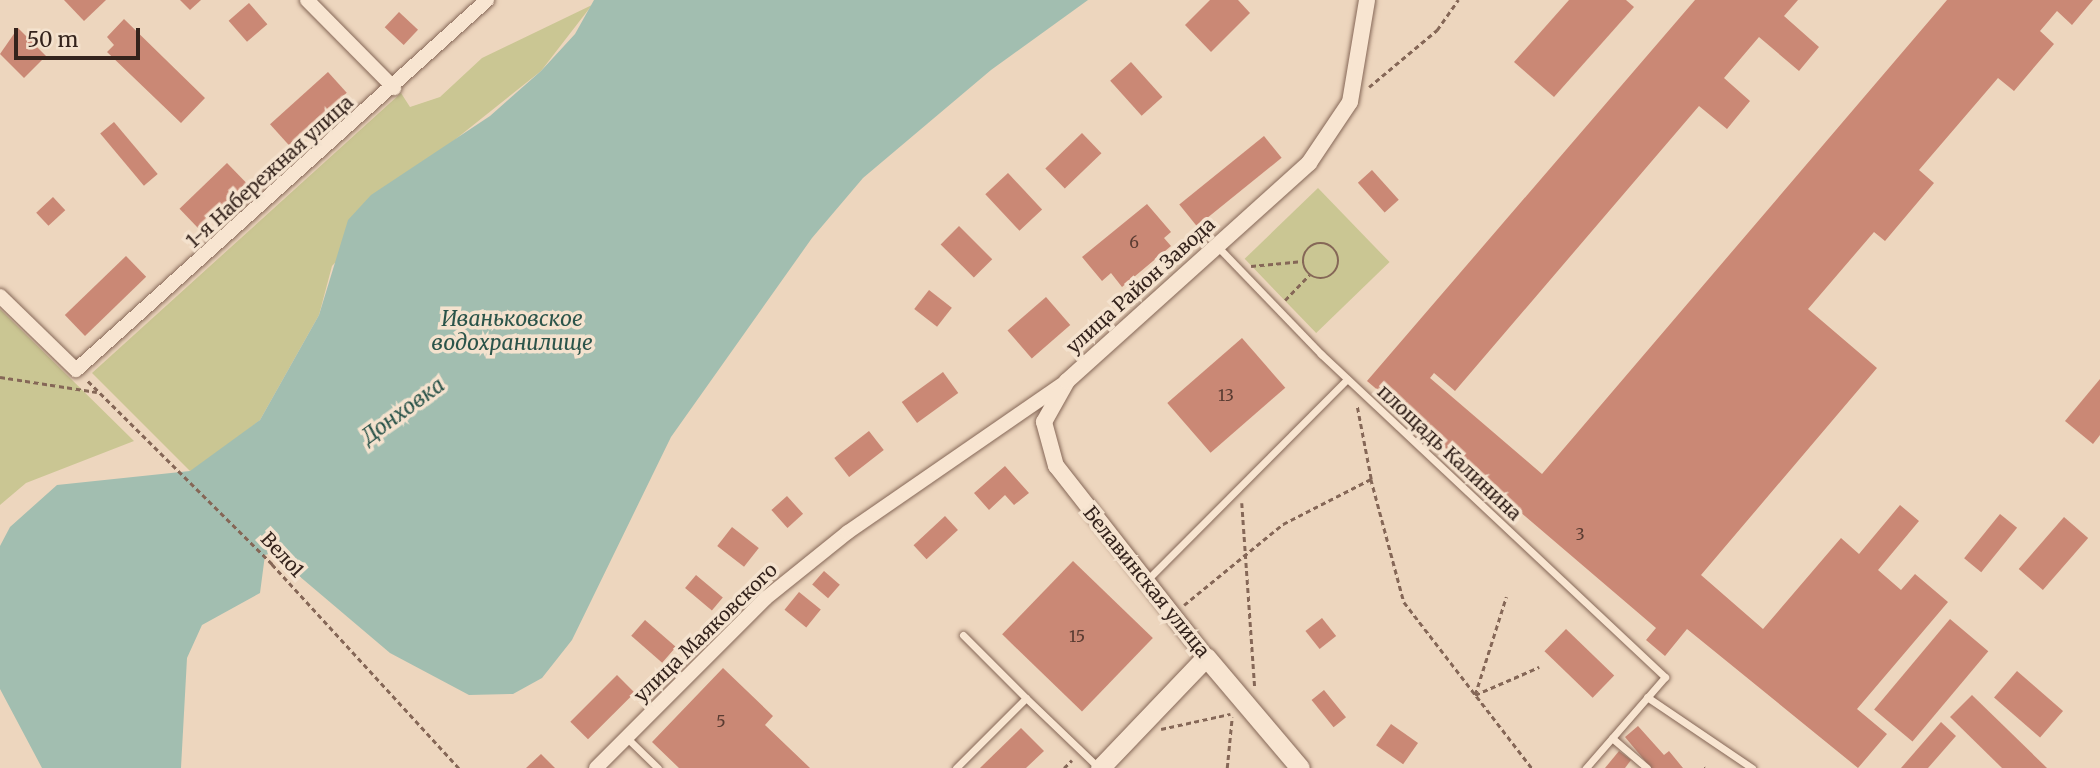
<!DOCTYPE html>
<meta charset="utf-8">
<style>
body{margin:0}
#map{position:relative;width:2100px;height:768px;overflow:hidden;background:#edd6be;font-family:Merriweather,serif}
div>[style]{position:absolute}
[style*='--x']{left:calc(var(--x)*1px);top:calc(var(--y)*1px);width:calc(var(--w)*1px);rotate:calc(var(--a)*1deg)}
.green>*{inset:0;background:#cac693;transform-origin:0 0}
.water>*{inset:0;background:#a2beb0}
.building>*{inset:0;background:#ca8875;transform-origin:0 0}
.path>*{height:2.5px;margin-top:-1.25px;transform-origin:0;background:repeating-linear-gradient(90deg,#856757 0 5px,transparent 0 8.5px)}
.path>.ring{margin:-1.25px;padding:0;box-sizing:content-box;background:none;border:2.5px solid #856757;border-radius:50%}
.roads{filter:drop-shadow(0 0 2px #856757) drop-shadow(0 0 2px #856757)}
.service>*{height:7px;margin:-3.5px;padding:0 3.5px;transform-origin:3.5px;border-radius:3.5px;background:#f8e5d1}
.minor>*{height:14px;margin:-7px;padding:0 7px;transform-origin:7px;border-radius:7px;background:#f8e5d1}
.tertiary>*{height:16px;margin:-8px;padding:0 8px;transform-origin:8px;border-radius:8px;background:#f8e5d1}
.secondary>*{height:19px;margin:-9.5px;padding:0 9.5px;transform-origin:9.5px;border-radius:9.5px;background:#f8e5d1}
span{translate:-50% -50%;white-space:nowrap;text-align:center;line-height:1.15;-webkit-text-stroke:7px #f4e2ce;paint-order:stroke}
.number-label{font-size:16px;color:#5a3c32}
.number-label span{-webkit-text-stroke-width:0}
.street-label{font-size:19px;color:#34231c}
.water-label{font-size:21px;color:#2b544a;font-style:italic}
.scale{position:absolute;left:14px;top:28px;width:126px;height:32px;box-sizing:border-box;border:4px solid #34231c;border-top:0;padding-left:9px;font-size:21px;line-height:24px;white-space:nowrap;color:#34231c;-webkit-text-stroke:5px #f4e2ce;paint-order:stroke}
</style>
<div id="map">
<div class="green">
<i style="clip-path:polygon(592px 5px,541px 71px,442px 150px,332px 266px,319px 315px,260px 420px,207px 463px,190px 471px,92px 373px,401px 93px,410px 107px,440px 97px,482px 58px)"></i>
<i style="left:1318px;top:188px;width:103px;height:102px;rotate:46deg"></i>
<i style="clip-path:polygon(0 309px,134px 441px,26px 483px,0 505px)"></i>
</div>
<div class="water">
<i style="clip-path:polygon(594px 0,1088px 0,991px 70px,863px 178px,812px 238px,671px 437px,572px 640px,542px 678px,513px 694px,469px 695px,390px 653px,272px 553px,265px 555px,260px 593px,202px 625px,187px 658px,181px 768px,42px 768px,0 689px,0 546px,10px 527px,57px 485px,190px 471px,260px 420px,319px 315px,348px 220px,371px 195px,490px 116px,541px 71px,575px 34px)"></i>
</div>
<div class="building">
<i style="clip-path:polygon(64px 0,106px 0,84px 21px)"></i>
<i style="clip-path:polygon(180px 0,201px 0,190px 10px)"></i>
<i style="clip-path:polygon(1210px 0,1238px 0,1250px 13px,1211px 52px,1185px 25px)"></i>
<i style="clip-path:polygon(1569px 0,1626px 0,1634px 7px,1554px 97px,1514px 62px)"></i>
<i style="clip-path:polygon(1695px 0,1798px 0,1784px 16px,1819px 47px,1799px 71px,1759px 37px,1724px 78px,1750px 101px,1727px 129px,1699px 106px,1455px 391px,1434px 373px,1430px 378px,1542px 474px,1947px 0,2093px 0,2072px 25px,2057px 11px,2040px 31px,2054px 44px,2014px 91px,1998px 78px,1919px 170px,1934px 183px,1885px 241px,1874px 232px,1808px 309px,1877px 368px,1701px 575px,1763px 629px,1841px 538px,1859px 554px,1900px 505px,1919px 521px,1878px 570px,1901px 590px,1915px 574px,1948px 602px,1857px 709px,1887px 734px,1858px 768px,1687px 629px,1665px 656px,1646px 640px,1656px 628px,1367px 381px)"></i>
<i style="left:249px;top:3px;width:28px;height:27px;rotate:49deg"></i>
<i style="left:399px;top:12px;width:26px;height:21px;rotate:43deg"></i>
<i style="clip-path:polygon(124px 19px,205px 98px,181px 123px,107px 52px,114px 45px,107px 37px)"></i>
<i style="clip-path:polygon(18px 28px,46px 56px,24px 78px,0 54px)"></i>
<i style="left:1131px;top:62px;width:47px;height:28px;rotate:48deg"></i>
<i style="left:328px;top:72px;width:28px;height:78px;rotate:48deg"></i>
<i style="left:114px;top:122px;width:68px;height:18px;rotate:50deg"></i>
<i style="left:1082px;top:133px;width:28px;height:51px;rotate:46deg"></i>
<i style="left:1264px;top:136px;width:28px;height:109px;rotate:51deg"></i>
<i style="left:227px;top:163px;width:29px;height:66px;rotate:46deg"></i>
<i style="left:1372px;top:170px;width:40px;height:19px;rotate:48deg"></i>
<i style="left:1008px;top:173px;width:50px;height:31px;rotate:47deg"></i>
<i style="left:53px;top:197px;width:18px;height:23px;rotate:47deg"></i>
<i style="clip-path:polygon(1147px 204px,1171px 232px,1164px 238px,1171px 246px,1122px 287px,1111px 273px,1102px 281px,1082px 257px)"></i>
<i style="left:959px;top:226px;width:47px;height:26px;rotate:45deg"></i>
<i style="left:126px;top:256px;width:29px;height:85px;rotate:46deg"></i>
<i style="left:929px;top:290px;width:29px;height:24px;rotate:38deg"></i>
<i style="left:1046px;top:297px;width:37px;height:51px;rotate:49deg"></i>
<i style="left:1242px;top:338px;width:66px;height:99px;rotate:49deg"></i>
<i style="left:943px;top:372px;width:26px;height:51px;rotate:54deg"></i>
<i style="clip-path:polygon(2100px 379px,2100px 435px,2093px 444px,2065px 421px)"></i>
<i style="left:869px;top:431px;width:24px;height:44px;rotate:52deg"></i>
<i style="clip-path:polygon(1005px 466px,1029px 493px,1014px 505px,1005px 495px,989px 510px,974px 493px)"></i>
<i style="left:787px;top:496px;width:24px;height:21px;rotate:48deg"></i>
<i style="left:2000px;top:514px;width:22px;height:57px;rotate:39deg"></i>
<i style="left:945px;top:516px;width:19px;height:43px;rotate:47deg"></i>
<i style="left:2064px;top:517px;width:32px;height:69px;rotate:41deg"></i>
<i style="left:732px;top:527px;width:34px;height:24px;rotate:38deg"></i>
<i style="left:1073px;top:561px;width:111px;height:102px;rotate:44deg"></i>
<i style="left:824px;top:571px;width:21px;height:18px;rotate:41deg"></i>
<i style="left:696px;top:575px;width:35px;height:17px;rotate:40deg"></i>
<i style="left:799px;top:592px;width:28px;height:23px;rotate:39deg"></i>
<i style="left:1322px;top:618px;width:23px;height:21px;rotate:52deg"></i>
<i style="left:1950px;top:619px;width:50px;height:118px;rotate:40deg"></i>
<i style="left:645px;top:620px;width:41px;height:21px;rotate:41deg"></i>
<i style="left:1566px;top:629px;width:67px;height:31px;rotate:44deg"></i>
<i style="clip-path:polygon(723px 668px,773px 716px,765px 725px,810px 768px,679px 768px,652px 742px)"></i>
<i style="left:2017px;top:671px;width:61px;height:35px;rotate:41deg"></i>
<i style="left:617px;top:675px;width:25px;height:66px;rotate:45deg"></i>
<i style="left:1324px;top:690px;width:35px;height:16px;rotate:51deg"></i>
<i style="clip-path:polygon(1972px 695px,2047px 768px,2002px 768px,1950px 717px)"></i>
<i style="clip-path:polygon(1941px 722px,1956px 736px,1928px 768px,1901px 768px)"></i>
<i style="left:1391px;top:724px;width:33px;height:26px;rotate:35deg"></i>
<i style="clip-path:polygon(1638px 726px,1664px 755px,1669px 751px,1683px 768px,1651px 768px,1625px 737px)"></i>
<i style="clip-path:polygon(1021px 728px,1044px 751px,1026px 768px,980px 768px)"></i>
<i style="clip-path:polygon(1619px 751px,1631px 760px,1625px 768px,1605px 768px)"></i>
<i style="clip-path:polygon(541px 754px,555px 768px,526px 768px)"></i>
</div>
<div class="path">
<i style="--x:1369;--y:87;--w:89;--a:-40"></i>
<i style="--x:1437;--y:30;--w:37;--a:-55"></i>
<i class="ring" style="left:1303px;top:243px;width:33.5px;height:33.5px"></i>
<i style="--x:1251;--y:266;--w:52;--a:-5.5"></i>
<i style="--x:1285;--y:300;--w:35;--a:-46"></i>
<i style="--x:0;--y:377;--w:98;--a:8.8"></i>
<i style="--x:88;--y:381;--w:260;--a:44.8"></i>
<i style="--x:272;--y:564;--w:277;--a:47.5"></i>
<i style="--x:1371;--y:479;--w:127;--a:75"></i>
<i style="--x:1404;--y:602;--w:210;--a:52.4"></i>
<i style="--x:1242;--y:503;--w:185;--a:86"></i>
<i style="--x:1184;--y:605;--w:128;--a:-39.3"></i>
<i style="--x:1283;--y:524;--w:99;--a:-27.1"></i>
<i style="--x:1371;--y:479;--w:74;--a:-100.9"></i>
<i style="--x:1475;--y:695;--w:103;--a:-72.4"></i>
<i style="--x:1475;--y:695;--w:70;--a:-23.6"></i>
<i style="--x:1161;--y:729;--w:71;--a:-12.3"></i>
<i style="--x:1704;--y:767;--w:1;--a:45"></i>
<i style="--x:1064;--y:768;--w:11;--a:-45"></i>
<i style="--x:1227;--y:768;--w:51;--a:-84.4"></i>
</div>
<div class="roads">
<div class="service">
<i style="--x:1218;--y:247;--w:149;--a:46.1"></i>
<i style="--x:1321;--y:354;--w:472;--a:43.2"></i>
<i style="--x:1665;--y:677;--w:121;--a:131"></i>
<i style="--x:1146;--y:581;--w:285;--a:-45.1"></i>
<i style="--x:963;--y:635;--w:89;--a:45"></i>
<i style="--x:1647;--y:697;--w:127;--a:34.1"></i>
<i style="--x:627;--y:738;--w:43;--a:44.1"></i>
<i style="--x:1612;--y:738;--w:46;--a:40.6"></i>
<i style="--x:956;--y:768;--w:99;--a:-45"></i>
<i style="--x:1026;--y:698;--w:100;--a:43.8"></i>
</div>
<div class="minor">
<i style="--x:307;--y:0;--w:124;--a:45.3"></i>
<i style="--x:0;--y:296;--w:106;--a:44.2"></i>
<i style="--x:76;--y:370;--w:553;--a:-41.99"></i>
<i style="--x:596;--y:768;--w:240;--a:-45"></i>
<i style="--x:766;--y:598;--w:105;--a:-38.8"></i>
<i style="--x:848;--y:532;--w:266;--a:-34.6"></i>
</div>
<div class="tertiary">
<i style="--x:1206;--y:657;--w:243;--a:-128.1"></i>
<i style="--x:1056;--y:466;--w:46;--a:-105.3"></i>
<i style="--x:1044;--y:422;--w:47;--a:-60.7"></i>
<i style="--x:1067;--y:381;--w:326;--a:-42"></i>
<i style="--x:1309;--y:163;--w:73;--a:-56.1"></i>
<i style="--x:1350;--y:102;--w:103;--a:-80.5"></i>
</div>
<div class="secondary">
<i style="--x:1100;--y:768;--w:153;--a:-46.3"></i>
<i style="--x:1206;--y:657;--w:145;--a:49.7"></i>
</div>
</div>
<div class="number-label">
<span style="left:1134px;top:242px">6</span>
<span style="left:1226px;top:395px">13</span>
<span style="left:1580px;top:534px">3</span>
<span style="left:1077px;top:636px">15</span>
<span style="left:721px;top:721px">5</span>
</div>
<div class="street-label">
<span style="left:270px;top:172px;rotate:-42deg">1-я Набережная улица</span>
<span style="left:1141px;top:286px;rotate:-42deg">улица Район Завода</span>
<span style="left:1449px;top:453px;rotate:43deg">площадь Калинина</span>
<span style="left:282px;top:555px;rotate:47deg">Вело1</span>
<span style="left:1146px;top:582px;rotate:51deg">Белавинская улица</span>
<span style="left:706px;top:633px;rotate:-44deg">улица Маяковского</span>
</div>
<div class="water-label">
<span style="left:512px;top:331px">Иваньковское<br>водохранилище</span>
<span style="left:403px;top:411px;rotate:-36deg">Донховка</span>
</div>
<div class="scale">50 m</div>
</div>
